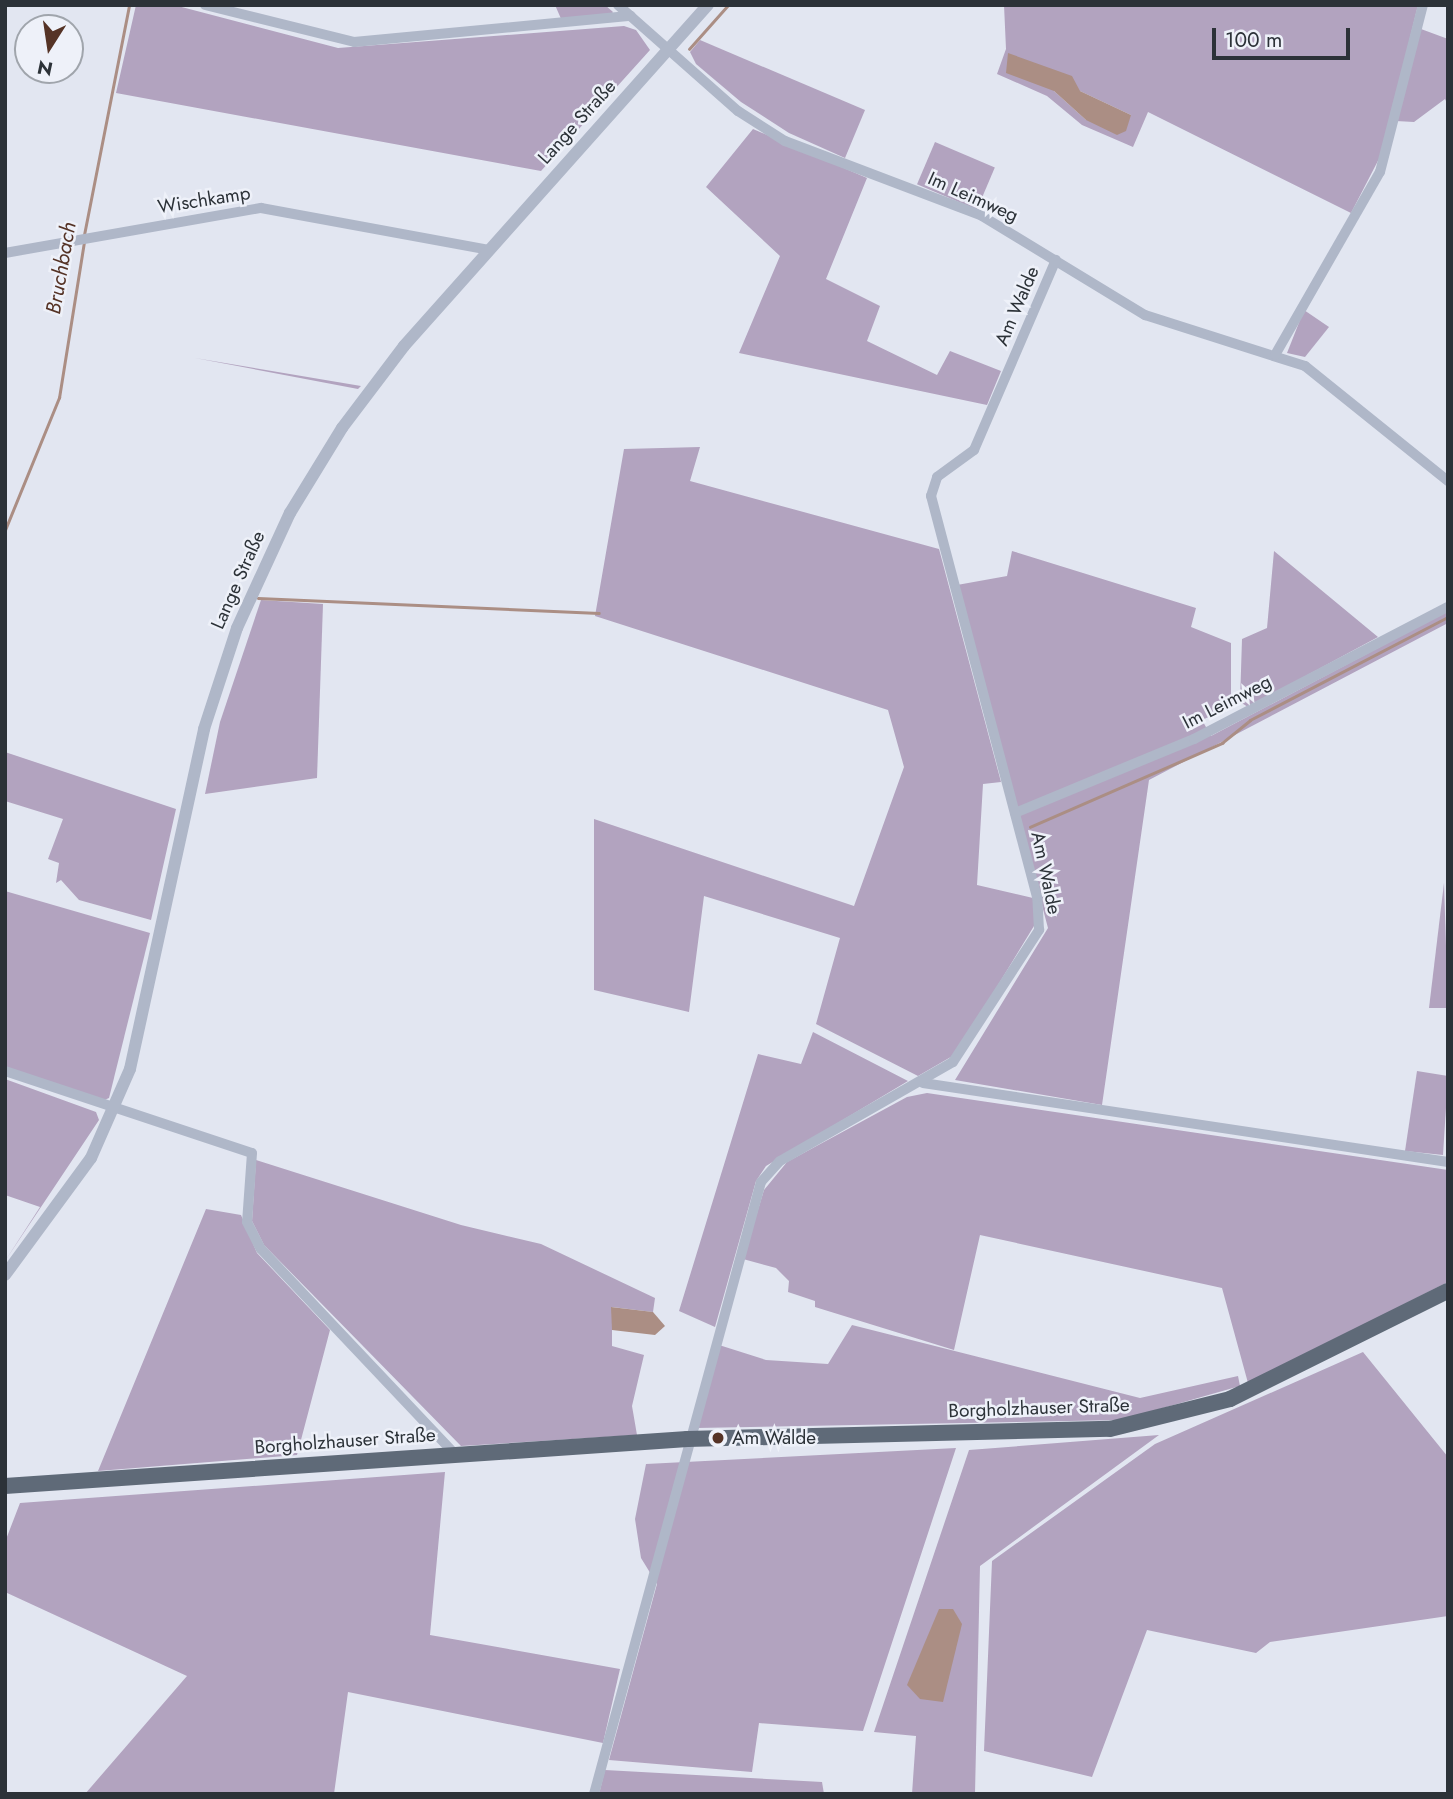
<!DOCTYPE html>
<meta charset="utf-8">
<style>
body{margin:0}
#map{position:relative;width:1453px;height:1799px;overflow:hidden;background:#e2e6f1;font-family:Jost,sans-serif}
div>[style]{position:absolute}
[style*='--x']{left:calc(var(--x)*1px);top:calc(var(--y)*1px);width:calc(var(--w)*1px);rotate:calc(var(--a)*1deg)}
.green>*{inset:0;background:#b2a3bf;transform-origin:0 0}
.water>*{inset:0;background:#ab8e84}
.stream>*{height:2.5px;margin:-1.25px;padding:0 1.25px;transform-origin:1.25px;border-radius:1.25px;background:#ab8e84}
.minor>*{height:10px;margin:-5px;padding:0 5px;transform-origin:5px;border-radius:5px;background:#afb7c8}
.tertiary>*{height:12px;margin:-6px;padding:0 6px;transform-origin:6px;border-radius:6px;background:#afb7c8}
.primary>*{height:16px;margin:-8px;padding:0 8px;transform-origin:8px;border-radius:8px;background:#5f6a78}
.dots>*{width:19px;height:19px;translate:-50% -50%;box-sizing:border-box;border:4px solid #eef1f9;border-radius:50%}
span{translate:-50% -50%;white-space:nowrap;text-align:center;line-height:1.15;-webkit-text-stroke:5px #eef1f9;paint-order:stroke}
.street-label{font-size:19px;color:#2c3238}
.poi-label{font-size:19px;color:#2c3238}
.left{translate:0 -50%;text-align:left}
.water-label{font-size:21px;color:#553326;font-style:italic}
.frame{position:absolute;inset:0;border:7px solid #2c3238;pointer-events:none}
.north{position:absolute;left:14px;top:14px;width:70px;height:70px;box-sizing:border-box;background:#eef1f9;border:2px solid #a0a5ac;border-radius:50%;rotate:192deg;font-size:19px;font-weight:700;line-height:28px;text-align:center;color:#2c3238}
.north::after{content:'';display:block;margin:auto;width:24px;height:32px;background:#553326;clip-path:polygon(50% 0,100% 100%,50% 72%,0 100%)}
.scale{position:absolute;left:1212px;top:28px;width:138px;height:32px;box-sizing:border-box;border:4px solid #2c3238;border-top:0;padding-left:9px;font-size:21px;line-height:24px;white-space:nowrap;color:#2c3238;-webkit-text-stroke:5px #eef1f9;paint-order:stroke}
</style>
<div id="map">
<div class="green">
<i style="clip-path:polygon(136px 5px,174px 5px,338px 48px,624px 26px,636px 30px,650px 50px,541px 171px,116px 93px)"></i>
<i style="clip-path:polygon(555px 5px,605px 5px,613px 12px,608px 18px,562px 21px)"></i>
<i style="clip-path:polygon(evenodd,1004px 5px,1007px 6px,1418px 5px,1382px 153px,1351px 213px,1148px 112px,1133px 147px,1082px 125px,1047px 96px,997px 74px,1006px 49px,1004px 5px,1054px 91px,1080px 91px,1131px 115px,1086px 120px,1054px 91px)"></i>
<i style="clip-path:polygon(1421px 29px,1448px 39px,1448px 105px,1445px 99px,1414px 122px,1396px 121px)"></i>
<i style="clip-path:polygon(700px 40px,865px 110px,845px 158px,789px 133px,741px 102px,696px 64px,690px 52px)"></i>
<i style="clip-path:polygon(753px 129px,867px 178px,826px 279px,880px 306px,867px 341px,937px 375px,950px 351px,1001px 371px,987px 405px,739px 353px,780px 256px,706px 187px)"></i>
<i style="left:935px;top:142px;width:65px;height:46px;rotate:23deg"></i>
<i style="clip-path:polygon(1304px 310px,1329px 327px,1305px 357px,1287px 353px)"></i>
<i style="clip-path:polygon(195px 358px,361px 386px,358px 389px)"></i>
<i style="clip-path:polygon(700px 447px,690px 481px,939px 549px,1001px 782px,983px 784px,977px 885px,1033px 898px,1037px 921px,956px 1054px,918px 1076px,816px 1024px,840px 938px,704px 896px,689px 1012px,594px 990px,594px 819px,854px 906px,904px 767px,888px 710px,595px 616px,624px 449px)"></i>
<i style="clip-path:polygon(1012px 551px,1196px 608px,1191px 627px,1231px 643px,1231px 707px,1202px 720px,1211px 736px,1448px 611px,1448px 623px,1149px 780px,1102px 1105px,955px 1080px,1048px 928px,957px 585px,1007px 576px)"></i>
<i style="clip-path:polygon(1274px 551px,1378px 637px,1248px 707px,1240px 702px,1242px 639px,1267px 628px)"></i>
<i style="clip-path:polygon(261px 600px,323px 604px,317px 778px,205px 794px,220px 722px)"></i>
<i style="clip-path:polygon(5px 752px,176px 809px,151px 920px,79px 900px,61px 880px,56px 883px,59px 863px,48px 859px,63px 819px,5px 801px)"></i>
<i style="clip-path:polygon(1444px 883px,1448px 1008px,1429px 1008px)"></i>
<i style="clip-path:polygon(5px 891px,150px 933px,109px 1098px,102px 1101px,5px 1067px)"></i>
<i style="clip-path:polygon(813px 1032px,908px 1081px,766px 1166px,756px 1181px,715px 1327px,679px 1311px,758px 1054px,801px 1064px)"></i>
<i style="clip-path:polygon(1417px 1071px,1448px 1076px,1443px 1155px,1405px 1151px)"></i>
<i style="clip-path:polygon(5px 1079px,96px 1112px,99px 1120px,5px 1261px,40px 1207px,5px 1195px)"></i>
<i style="clip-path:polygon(927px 1093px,1448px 1170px,1448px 1282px,1248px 1383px,1222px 1288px,980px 1235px,954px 1350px,815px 1307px,815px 1301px,788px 1292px,789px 1281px,776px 1268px,743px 1259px,764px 1190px,787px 1162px,907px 1097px)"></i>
<i style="clip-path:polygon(256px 1160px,461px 1225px,541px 1244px,655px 1298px,653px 1312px,612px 1307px,612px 1346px,644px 1355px,632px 1406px,637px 1435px,461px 1446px,264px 1245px,252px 1221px)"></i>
<i style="clip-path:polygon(206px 1209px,241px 1215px,257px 1253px,330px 1330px,297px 1455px,98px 1471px)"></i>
<i style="clip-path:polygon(852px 1325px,1140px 1398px,1238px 1376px,1240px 1386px,1121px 1420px,696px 1428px,719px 1345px,766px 1360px,828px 1364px)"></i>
<i style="clip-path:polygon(1363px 1352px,1448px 1457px,1448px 1616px,1270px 1642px,1256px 1653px,1147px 1630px,1092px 1777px,984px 1751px,992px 1561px,1155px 1444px)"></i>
<i style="clip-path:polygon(1159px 1435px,980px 1566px,975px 1794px,912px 1794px,916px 1736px,874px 1732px,969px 1450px)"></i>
<i style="clip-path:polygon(956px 1448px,863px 1731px,759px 1723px,752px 1772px,609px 1760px,657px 1584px,641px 1558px,635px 1519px,646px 1464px)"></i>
<i style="clip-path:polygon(445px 1472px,430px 1635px,620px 1669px,603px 1743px,348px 1692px,334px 1794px,85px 1794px,187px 1676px,5px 1592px,5px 1542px,20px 1503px)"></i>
<i style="clip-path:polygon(605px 1770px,822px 1782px,824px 1794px,599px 1794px)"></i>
</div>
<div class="water">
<i style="clip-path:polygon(1008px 53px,1072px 76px,1080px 91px,1131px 115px,1126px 131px,1117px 135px,1086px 120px,1054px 91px,1006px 73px)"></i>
<i style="clip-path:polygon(611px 1307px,653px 1312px,665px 1326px,655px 1335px,612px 1330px)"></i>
<i style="clip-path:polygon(939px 1609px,953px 1609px,962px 1624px,943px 1702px,920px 1699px,907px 1685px)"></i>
</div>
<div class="stream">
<i style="--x:689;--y:49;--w:59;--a:-48.4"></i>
<i style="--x:84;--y:235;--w:234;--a:-78.9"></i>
<i style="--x:5;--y:530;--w:143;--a:-67.8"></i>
<i style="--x:59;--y:398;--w:158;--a:-80.9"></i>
<i style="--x:258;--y:598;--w:341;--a:2.5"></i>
<i style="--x:1030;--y:827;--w:210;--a:-23.6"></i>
<i style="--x:1222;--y:743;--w:36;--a:-39"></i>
<i style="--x:1250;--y:720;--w:223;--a:-27.5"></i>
</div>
<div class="minor">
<i style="--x:205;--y:5;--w:154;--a:13.9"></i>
<i style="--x:354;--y:42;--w:278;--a:-5.4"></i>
<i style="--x:618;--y:5;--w:160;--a:41.5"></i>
<i style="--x:738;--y:111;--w:56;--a:32.6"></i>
<i style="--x:785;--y:141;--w:211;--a:20.8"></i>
<i style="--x:982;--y:216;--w:191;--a:31.3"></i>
<i style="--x:1145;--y:315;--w:168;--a:17.7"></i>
<i style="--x:1305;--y:366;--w:184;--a:38.8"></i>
<i style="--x:5;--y:253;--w:260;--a:-10"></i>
<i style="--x:261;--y:208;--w:233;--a:10.4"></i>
<i style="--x:1275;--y:355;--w:211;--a:-60.2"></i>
<i style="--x:1380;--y:172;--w:172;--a:-75.6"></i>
<i style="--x:1015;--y:813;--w:194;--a:-22.5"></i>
<i style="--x:1194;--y:739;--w:286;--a:-27.5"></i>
<i style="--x:5;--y:1071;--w:260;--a:18.4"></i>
<i style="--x:252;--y:1153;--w:69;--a:94.1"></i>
<i style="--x:247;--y:1222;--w:30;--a:63"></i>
<i style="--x:261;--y:1249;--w:284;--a:46.6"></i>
<i style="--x:923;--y:1083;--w:531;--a:8.56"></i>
<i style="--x:594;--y:1794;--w:634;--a:-74.74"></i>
<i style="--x:761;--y:1182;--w:28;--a:-48"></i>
<i style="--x:780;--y:1161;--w:199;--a:-29.8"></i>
<i style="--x:953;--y:1062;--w:158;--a:-56.9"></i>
<i style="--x:1039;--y:930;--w:33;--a:-93"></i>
<i style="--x:1037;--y:897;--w:415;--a:-104.8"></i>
<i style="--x:931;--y:496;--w:20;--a:-72"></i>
<i style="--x:937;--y:477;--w:46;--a:-36.1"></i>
<i style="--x:974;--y:450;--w:207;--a:-66.7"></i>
</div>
<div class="tertiary">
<i style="--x:5;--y:1275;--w:145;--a:-53.7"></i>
<i style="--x:91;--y:1158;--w:97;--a:-66.3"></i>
<i style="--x:130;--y:1069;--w:348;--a:-77.7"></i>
<i style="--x:204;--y:729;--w:106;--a:-71.9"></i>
<i style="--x:237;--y:628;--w:127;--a:-65.3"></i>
<i style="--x:290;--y:513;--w:100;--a:-58.5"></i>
<i style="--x:342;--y:428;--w:103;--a:-52.9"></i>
<i style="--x:404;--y:346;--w:457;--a:-48.3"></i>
</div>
<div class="primary">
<i style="--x:5;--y:1486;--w:684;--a:-3.94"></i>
<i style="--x:687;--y:1439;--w:423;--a:-1.4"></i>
<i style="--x:1110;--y:1429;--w:124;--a:-14"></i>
<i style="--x:1230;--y:1399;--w:243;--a:-26.4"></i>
</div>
<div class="dots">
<i style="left:718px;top:1438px;background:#553326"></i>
</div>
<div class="street-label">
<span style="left:577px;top:122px;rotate:-48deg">Lange Straße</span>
<span style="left:973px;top:197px;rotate:24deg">Im Leimweg</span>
<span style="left:204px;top:200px;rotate:-9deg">Wischkamp</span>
<span style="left:1017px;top:306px;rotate:-67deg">Am Walde</span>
<span style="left:238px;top:580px;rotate:-66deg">Lange Straße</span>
<span style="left:1227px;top:702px;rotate:-27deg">Im Leimweg</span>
<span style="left:1046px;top:873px;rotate:78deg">Am Walde</span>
<span style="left:1039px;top:1408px;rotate:-2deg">Borgholzhauser Straße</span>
<span style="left:345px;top:1441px;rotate:-4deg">Borgholzhauser Straße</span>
</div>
<div class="poi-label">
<span class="left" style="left:732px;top:1438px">Am Walde</span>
</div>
<div class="water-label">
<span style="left:61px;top:268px;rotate:-80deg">Bruchbach</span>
</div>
<div class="frame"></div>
<div class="north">N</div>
<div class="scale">100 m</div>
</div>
